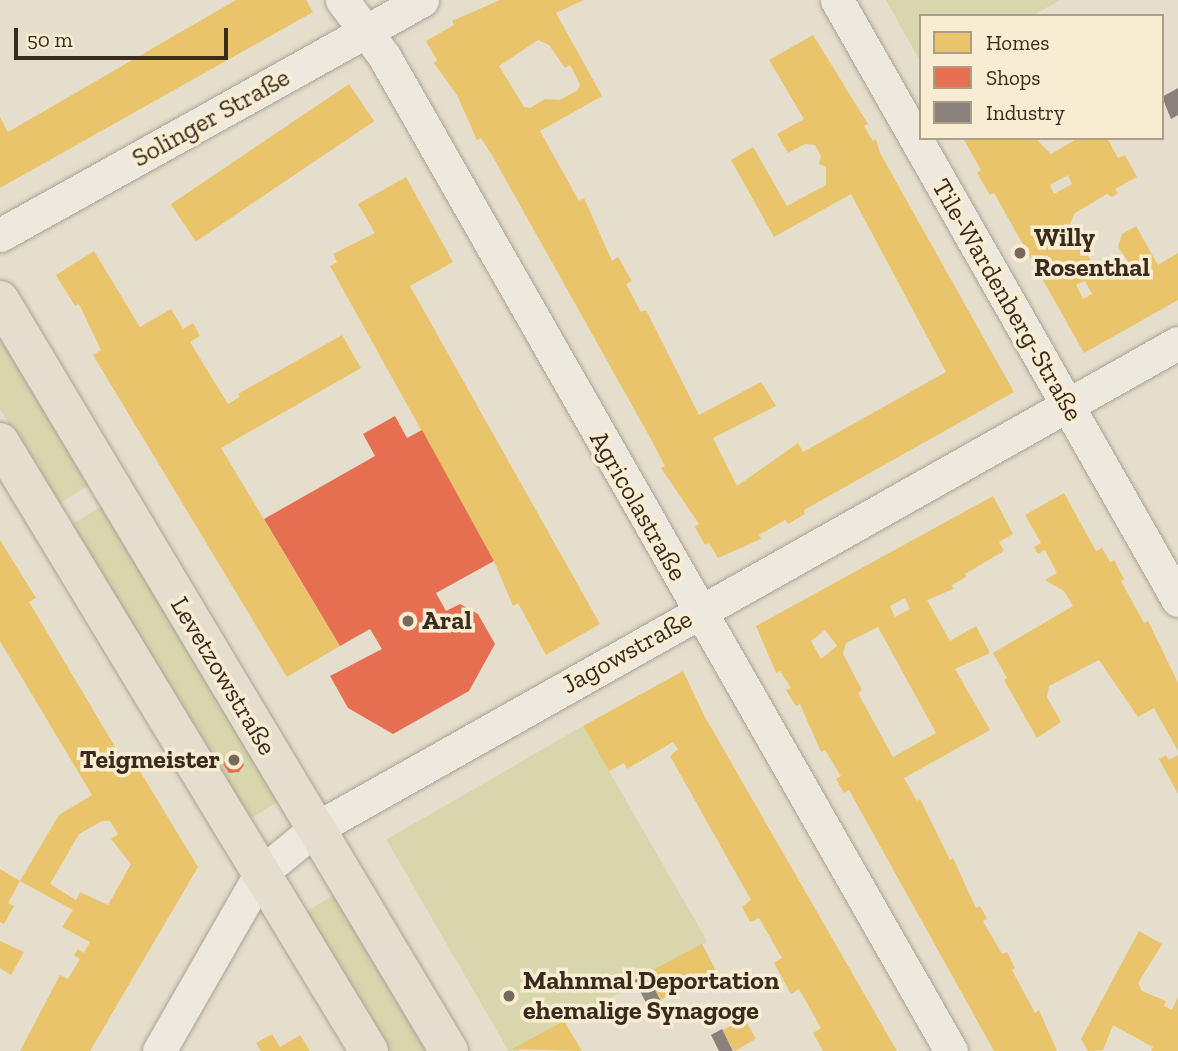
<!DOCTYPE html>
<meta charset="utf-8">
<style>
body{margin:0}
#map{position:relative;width:1178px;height:1051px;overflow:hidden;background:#e6decc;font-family:"Zilla Slab",serif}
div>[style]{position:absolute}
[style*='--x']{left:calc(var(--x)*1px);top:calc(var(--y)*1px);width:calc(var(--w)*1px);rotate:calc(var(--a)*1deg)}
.green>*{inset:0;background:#d7d6ad;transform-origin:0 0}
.homes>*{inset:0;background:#e9c46a;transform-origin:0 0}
.shops>*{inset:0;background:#e76f51}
.industry>*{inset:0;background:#8a817c;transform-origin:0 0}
.roads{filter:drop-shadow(0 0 2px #aba395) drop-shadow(0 0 2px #aba395)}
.minor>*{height:33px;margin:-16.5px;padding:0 16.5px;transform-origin:16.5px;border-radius:16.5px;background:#eee9df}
.major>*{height:38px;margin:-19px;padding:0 19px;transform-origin:19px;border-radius:19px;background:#e5decf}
.dots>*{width:19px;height:19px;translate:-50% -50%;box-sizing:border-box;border:4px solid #f8ecd2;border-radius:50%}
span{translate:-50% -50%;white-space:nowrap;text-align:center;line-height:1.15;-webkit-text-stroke:7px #f8ecd2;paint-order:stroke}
.street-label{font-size:26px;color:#3b2b1d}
.poi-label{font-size:26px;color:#3b2b1d;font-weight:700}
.left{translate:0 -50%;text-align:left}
.right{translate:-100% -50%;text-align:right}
.legend{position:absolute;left:919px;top:14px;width:245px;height:126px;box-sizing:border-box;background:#f8ecd2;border:2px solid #ac9f8a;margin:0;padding:9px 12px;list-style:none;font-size:21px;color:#3b2b1d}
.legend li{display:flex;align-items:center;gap:14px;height:35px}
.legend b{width:35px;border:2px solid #ac9f8a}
.scale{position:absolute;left:14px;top:28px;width:214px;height:32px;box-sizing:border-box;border:4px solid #3b2b1d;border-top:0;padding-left:9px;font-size:21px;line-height:24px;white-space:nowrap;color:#3b2b1d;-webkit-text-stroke:5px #f8ecd2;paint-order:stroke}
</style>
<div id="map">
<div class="green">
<i style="clip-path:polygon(886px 0,1060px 0,1032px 16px,921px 16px,921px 63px)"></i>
<i style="clip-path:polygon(0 333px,91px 484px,57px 505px,0 409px)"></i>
<i style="left:104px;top:505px;width:344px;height:40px;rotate:59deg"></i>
<i style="left:583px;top:726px;width:249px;height:227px;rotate:60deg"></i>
<i style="left:337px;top:893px;width:185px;height:37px;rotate:59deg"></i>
</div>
<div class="homes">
<i style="clip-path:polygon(236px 0,306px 0,313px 12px,0 188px,0 117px,8px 132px)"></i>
<i style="clip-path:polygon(evenodd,500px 0,584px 0,556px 13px,602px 96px,540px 131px,579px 201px,584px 198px,612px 261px,618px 257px,632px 281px,626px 284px,641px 312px,646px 310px,699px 415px,761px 382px,776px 406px,713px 438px,737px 486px,798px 443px,803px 452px,946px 372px,851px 194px,774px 237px,731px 160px,753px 147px,787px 206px,826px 185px,826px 167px,819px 164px,821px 156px,815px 145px,805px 144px,788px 153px,777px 134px,804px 119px,769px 60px,813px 35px,868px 124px,864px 126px,873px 141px,876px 139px,880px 153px,1014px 392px,804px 510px,805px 514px,788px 524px,785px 520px,759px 535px,761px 539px,718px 558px,709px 543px,705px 545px,695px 527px,699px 524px,661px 468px,665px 466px,652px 441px,493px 157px,481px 138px,477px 140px,457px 95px,434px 63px,437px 60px,426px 41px,454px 25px,452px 21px,500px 0,538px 40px,549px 45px,565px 68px,570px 65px,580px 84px,578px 90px,560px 100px,545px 99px,530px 108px,524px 107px,499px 66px,538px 40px)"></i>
<i style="left:349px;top:84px;width:45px;height:215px;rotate:56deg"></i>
<i style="clip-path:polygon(evenodd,963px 138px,1035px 138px,1051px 154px,1078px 138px,1107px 138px,1118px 158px,1125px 155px,1137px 177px,1115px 189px,1118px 193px,1112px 197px,1107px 194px,1075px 213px,1070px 224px,1102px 280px,1126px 267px,1128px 261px,1118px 247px,1122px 234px,1136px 226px,1158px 265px,1178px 253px,1178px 300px,1084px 353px,994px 193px,990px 195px,977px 173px,981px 170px,963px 138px,1068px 175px,1072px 184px,1054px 194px,1050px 185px,1068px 175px,963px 138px,1085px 281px,1092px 294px,1083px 299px,1076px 285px,1085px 281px)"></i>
<i style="clip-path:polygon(406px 177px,453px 262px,410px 286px,600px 624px,546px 655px,518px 603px,513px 606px,494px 561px,330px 266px,337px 262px,333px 254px,375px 233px,358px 204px)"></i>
<i style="clip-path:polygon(94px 251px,140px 327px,171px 309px,183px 329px,193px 323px,200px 336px,190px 342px,228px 404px,240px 397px,238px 394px,342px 335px,361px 368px,221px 448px,340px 646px,287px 677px,93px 355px,101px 350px,79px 304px,75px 306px,56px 275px)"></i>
<i style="clip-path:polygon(1064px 493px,1096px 551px,1102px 548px,1110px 562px,1114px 560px,1124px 579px,1121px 581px,1144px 623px,1148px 621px,1178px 683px,1178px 751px,1154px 708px,1138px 717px,1099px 660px,1049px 686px,1047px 697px,1061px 722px,1037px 738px,1004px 680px,1007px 678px,993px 653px,1073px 606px,1064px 591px,1045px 580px,1057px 573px,1045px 550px,1038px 554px,1034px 547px,1041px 543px,1025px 515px)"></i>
<i style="clip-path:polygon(evenodd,993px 496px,1013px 534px,999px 542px,1004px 551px,965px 574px,966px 577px,952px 585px,953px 589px,927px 600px,950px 641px,976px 626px,990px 653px,955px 669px,990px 730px,904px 778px,917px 801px,920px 799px,950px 860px,953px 858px,976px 908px,980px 906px,987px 919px,983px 921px,1002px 954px,1007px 952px,1015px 968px,1012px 970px,1035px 1013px,1039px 1010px,1057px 1051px,994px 1051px,849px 790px,844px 793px,836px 779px,841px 776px,825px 750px,821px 752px,800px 704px,796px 706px,786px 690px,791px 688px,780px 671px,776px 673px,756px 626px,993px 496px,905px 598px,910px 609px,895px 617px,890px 606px,905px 598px,993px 496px,878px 627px,936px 733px,893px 757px,858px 693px,862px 690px,843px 654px,846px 643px,878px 627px,993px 496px,825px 630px,837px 646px,821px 659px,811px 641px,825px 630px)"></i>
<i style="clip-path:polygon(evenodd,0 540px,36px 598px,29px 602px,130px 772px,138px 768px,198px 867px,90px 1051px,20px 1051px,60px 975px,68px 979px,80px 959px,74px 955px,78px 949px,84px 953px,90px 942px,62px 927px,73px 910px,20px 881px,8px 903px,14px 906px,4px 924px,0 922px,0 869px,20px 881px,59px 815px,92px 795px,0 641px,0 540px,102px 821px,110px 821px,118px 834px,111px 839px,131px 864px,108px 905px,80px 892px,76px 900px,50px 884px,79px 834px,102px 821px)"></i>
<i style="clip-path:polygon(683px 671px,705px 717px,897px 1051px,823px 1051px,813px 1033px,821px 1028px,799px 989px,791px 994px,774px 963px,782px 958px,759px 918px,750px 922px,742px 907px,751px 900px,670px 756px,678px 749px,673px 742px,627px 769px,624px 763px,609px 771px,583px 726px)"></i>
<i style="clip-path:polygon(1166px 755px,1169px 760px,1178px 755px,1178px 794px,1159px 759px)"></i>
<i style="clip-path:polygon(1139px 931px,1162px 944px,1138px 983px,1142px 991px,1166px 1001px,1164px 1006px,1172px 1010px,1178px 997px,1178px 1051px,1151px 1051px,1153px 1047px,1113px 1025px,1103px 1050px,1088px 1051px,1081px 1039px)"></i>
<i style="clip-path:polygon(0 941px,24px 952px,11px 975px,0 968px)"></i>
<i style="left:702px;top:944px;width:30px;height:63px;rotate:62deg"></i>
<i style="left:744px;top:1018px;width:24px;height:25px;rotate:60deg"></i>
<i style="clip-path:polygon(564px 1021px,582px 1051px,512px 1049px)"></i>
<i style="clip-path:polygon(272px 1034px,280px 1047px,300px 1035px,310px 1051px,261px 1051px,256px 1043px)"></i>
</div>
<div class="shops">
<i style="clip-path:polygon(395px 416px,407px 438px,422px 430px,494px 561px,436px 593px,446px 611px,460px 604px,478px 614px,495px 644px,469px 691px,393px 734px,348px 708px,330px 676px,382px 649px,370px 629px,340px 646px,264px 519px,375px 456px,363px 434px)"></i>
<i style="clip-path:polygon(230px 755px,239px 756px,244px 765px,239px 772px,229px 773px,223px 764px)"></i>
</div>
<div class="industry">
<i style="clip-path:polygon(1178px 88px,1178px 115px,1171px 119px,1162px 97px)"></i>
<i style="left:647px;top:974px;width:30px;height:14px;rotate:63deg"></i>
<i style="clip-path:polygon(722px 1029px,733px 1051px,719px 1051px,711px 1035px)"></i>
</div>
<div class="roads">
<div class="minor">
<i style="--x:342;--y:0;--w:70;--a:53.1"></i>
<i style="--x:384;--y:56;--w:1145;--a:60.32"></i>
<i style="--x:837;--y:0;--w:690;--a:60.39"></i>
<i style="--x:0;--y:235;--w:483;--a:-29.1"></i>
<i style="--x:159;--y:1051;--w:205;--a:-60.2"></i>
<i style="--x:261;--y:873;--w:70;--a:-39.2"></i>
<i style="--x:315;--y:829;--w:990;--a:-29.39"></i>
</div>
<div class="major">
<i style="--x:0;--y:300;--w:875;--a:59.13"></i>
<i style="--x:0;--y:442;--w:712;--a:58.79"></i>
</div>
</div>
<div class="dots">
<i style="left:1020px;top:253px;background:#776a5a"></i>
<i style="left:408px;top:621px;background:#776a5a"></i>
<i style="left:234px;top:760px;background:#776a5a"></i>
<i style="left:509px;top:996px;background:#776a5a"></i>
</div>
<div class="street-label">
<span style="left:211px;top:118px;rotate:-29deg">Solinger Straße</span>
<span style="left:1007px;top:300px;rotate:60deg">Tile-Wardenberg-Straße</span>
<span style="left:638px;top:506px;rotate:60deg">Agricolastraße</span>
<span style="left:627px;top:652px;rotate:-29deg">Jagowstraße</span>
<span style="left:223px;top:676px;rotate:59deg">Levetzowstraße</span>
</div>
<div class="poi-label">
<span class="left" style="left:1034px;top:253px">Willy<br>Rosenthal</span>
<span class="left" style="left:422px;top:621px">Aral</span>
<span class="right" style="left:220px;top:760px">Teigmeister</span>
<span class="left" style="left:523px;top:996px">Mahnmal Deportation<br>ehemalige Synagoge</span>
</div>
<ul class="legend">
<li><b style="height:19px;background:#e9c46a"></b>Homes</li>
<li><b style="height:19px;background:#e76f51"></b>Shops</li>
<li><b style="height:19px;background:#8a817c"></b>Industry</li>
</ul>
<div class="scale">50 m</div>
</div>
